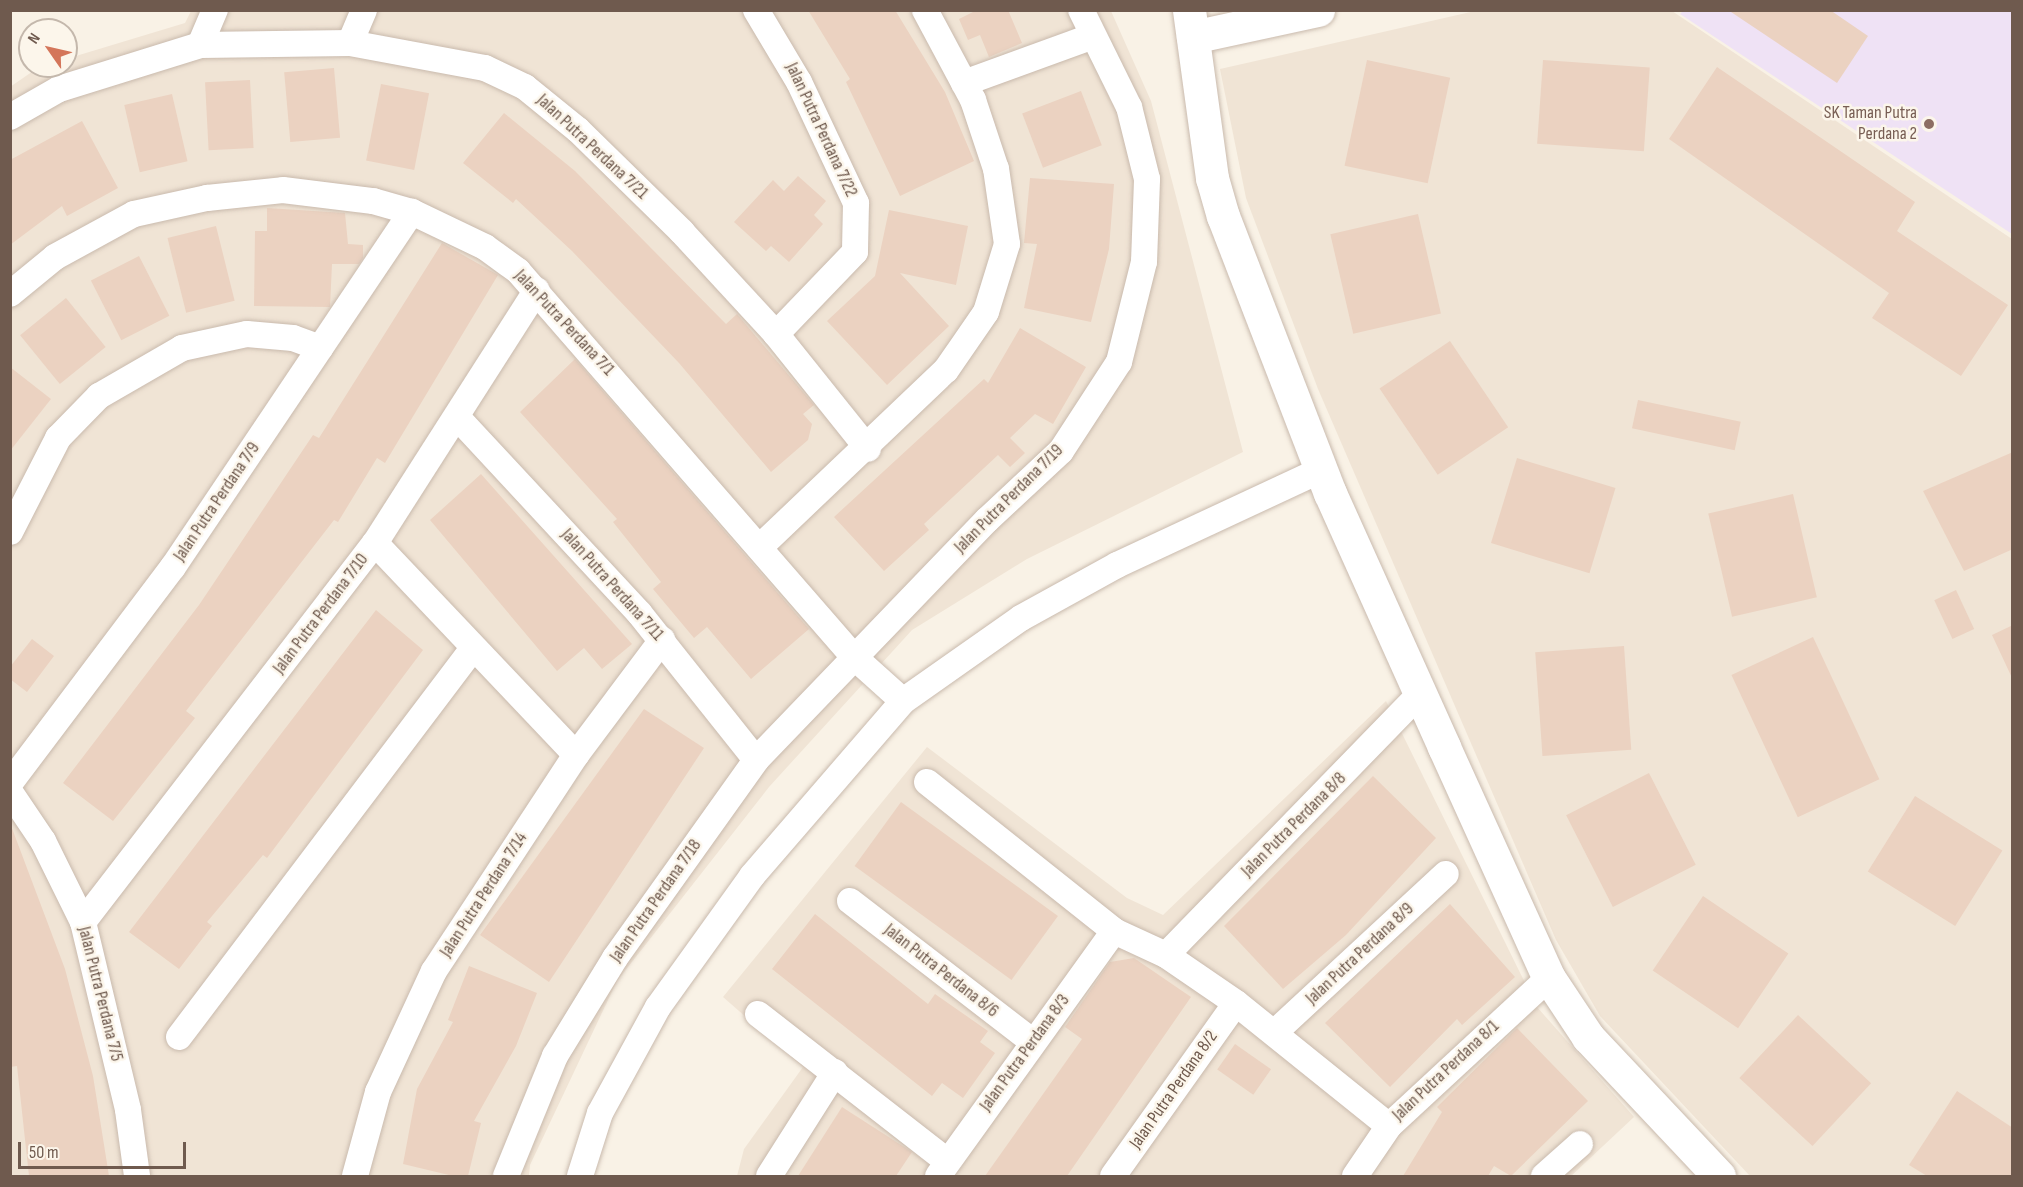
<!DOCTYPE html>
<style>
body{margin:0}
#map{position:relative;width:2023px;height:1187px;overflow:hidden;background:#f9f2e6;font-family:"Sofia Sans Condensed",sans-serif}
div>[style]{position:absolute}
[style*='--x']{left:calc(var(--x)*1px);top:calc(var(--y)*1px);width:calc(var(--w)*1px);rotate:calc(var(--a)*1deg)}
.residential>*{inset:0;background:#f0e4d5}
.education>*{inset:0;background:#efe2f5}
.building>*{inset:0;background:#ebd2c1;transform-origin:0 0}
.roads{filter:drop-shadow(0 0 2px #c9baad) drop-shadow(0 0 2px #c9baad)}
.street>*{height:26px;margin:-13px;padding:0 13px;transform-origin:13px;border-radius:13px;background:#fff}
.secondary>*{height:33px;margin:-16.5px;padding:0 16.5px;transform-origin:16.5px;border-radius:16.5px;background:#fff}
.dots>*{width:16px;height:16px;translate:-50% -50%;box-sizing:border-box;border:3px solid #fcf6eb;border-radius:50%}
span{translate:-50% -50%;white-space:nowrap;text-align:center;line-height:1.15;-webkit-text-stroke:5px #fcf6eb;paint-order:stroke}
.education-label{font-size:18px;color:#785e54}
.right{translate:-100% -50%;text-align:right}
.street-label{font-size:18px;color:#6f5a4e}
.frame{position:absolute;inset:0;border:12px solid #6f5a4e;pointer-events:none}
.north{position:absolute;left:18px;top:18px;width:60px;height:60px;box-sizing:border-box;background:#fcf6eb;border:2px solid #c4b8ac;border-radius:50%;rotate:304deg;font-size:16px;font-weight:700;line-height:24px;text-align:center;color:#6f5a4e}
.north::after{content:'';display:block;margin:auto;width:21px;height:27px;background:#d4765a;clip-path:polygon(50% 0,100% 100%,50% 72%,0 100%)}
.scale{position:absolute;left:18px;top:1142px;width:168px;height:27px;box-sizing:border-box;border:3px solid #6f5a4e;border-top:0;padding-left:8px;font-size:18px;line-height:21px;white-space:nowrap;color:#6f5a4e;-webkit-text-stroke:4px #fcf6eb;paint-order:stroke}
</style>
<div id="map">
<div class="residential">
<i style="clip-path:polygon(191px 11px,1111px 11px,1151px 101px,1243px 452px,1027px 559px,912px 630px,769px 787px,617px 981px,530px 1165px,529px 1176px,11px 1176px,10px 87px,39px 67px,66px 66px,66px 59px,185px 23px)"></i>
<i style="clip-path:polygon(1475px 11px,1672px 11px,2012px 239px,2012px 1176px,1750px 1176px,1600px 1016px,1556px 940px,1318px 389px,1246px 198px,1220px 69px)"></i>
<i style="clip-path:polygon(1386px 701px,1537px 1007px,1634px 1117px,1571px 1176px,737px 1176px,744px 1149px,803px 1067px,723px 997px,927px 747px,1127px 898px,1163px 915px)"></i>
</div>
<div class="education">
<i style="clip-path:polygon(1684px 10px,2012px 11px,2012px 234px,1680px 14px)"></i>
</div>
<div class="building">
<i style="clip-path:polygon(808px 10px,895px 10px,945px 92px,974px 161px,900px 196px,846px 82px,850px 79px)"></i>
<i style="clip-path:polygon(977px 10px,1008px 10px,1022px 43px,989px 57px,980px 35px,968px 40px,959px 19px)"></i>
<i style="clip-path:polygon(1728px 10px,1830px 10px,1868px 36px,1837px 83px)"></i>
<i style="left:1367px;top:60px;width:85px;height:108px;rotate:12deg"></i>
<i style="left:1543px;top:60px;width:107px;height:84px;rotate:4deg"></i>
<i style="clip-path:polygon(1717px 67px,1915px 202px,1897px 231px,2008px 305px,1961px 376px,1872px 318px,1889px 293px,1669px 139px)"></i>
<i style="left:334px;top:68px;width:70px;height:50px;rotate:85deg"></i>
<i style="left:250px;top:80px;width:68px;height:45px;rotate:87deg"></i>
<i style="left:381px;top:84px;width:49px;height:78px;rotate:11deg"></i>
<i style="left:1081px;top:91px;width:58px;height:63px;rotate:69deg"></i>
<i style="left:172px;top:94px;width:69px;height:49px;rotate:77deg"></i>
<i style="clip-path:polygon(504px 113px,575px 171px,726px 324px,737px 314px,814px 405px,803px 414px,812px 424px,808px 440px,771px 472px,679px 363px,572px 251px,516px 199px,513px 203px,463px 163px)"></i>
<i style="clip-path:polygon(82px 121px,118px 188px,67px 216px,62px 206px,10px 245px,10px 160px)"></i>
<i style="clip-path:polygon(798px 176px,826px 201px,814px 215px,823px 224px,789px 262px,771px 246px,766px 251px,734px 222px,773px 180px,784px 191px)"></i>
<i style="clip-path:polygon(1030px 178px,1114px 184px,1109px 249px,1091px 322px,1024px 308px,1037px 244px,1024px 243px)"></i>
<i style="clip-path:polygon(267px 208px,345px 213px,348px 244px,363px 245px,363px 258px,359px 264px,332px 264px,330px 307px,254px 306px,255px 231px,267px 231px)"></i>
<i style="clip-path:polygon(889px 210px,968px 226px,956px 285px,900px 273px,949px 326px,887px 385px,827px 321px,875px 276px)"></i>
<i style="left:1418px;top:214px;width:102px;height:90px;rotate:77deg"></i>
<i style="left:216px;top:226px;width:77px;height:50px;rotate:76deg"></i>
<i style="clip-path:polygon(442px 243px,498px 275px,385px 463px,377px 458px,338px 522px,334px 520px,186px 711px,195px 718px,113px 821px,63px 783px,199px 605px,313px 435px,319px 438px)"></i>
<i style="left:139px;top:256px;width:67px;height:54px;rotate:63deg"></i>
<i style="left:66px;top:298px;width:63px;height:59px;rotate:51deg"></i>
<i style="clip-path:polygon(1020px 328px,1086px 367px,1053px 424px,1035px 414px,1010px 438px,1025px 453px,1010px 467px,998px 455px,924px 524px,929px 530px,884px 571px,834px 517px,984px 379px,988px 383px)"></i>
<i style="left:1450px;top:341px;width:104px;height:85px;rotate:56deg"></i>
<i style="clip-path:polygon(575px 359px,809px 629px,751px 679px,707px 627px,694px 638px,653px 589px,661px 582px,613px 522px,617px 519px,520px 412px)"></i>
<i style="clip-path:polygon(10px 367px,51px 399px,10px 451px)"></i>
<i style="left:1638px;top:400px;width:105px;height:29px;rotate:12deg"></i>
<i style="clip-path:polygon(2013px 452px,2013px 549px,1964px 571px,1923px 491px)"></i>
<i style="left:1517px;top:458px;width:103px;height:89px;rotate:17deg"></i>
<i style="clip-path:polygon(481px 474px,632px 644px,602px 669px,584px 648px,557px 671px,430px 520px)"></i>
<i style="left:1793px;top:494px;width:106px;height:87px;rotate:77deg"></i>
<i style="left:1956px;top:590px;width:43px;height:24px;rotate:65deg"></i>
<i style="clip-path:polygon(376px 610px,423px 650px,267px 858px,263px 855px,207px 922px,212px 926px,179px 969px,129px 932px)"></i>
<i style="clip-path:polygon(2013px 625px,2013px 680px,1992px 635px)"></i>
<i style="left:1813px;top:637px;width:157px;height:90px;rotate:65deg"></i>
<i style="clip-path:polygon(32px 639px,54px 656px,27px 692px,10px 679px,10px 667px)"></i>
<i style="left:1624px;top:646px;width:104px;height:89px;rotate:86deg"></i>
<i style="clip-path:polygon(644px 709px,704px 748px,549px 982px,480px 935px)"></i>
<i style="left:1649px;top:773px;width:103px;height:93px;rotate:63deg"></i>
<i style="clip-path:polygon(1373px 776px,1436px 838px,1346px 935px,1283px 989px,1224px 926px)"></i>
<i style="left:1915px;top:796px;width:103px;height:89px;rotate:32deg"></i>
<i style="left:901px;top:802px;width:194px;height:79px;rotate:36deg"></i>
<i style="clip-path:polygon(10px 823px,65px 969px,93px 1076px,109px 1176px,29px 1176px,17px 1066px,10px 1067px)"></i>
<i style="left:1703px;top:896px;width:103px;height:90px;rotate:34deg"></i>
<i style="clip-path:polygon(1450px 904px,1515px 977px,1462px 1025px,1457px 1019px,1390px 1087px,1325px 1023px)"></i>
<i style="clip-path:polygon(815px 914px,928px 1004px,935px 994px,988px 1031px,980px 1042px,995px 1053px,963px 1098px,942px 1083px,932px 1096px,772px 969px)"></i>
<i style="clip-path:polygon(1134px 958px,1191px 997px,1067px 1176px,985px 1176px,1082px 1039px,1065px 1027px,1110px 962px)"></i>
<i style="clip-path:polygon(469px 966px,537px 993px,516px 1046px,474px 1121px,481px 1123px,468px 1176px,453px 1176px,403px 1164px,417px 1089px,453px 1022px,448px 1020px)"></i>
<i style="left:1798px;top:1015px;width:100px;height:86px;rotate:43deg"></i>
<i style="clip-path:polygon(1517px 1028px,1588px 1101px,1511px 1176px,1494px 1166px,1488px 1176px,1403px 1176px,1442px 1112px,1437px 1107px)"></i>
<i style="left:1235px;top:1044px;width:44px;height:31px;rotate:35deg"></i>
<i style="clip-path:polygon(1957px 1091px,2013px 1128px,2013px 1176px,1927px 1176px,1909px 1165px)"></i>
<i style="clip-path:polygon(842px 1107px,912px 1152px,896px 1176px,798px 1176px)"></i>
</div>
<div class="roads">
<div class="street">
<i style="--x:756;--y:10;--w:84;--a:59.2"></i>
<i style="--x:799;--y:82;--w:134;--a:64.8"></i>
<i style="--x:856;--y:203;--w:49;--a:91.2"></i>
<i style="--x:855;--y:252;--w:114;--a:133.9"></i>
<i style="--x:350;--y:43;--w:36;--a:-67"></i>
<i style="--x:200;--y:45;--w:38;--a:-67"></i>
<i style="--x:964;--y:83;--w:137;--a:-20"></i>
<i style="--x:10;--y:117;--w:56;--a:-29.7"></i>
<i style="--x:59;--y:89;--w:148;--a:-17.3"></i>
<i style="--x:200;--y:45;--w:150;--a:-0.8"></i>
<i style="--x:350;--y:43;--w:137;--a:10.5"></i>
<i style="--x:485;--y:68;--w:44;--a:25.4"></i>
<i style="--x:525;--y:87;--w:68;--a:39.1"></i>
<i style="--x:578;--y:130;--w:146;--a:44.4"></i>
<i style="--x:682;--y:232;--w:139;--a:47.3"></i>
<i style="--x:776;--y:334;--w:147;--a:51.3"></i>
<i style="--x:10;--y:294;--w:58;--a:-39.4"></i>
<i style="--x:55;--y:257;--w:90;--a:-28.6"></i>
<i style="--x:134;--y:214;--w:75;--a:-12.4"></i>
<i style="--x:207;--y:198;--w:76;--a:-6"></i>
<i style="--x:283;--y:190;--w:91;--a:7"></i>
<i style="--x:373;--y:201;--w:41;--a:15.8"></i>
<i style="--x:412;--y:212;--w:81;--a:25.6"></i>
<i style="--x:485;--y:247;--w:41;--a:36"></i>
<i style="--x:518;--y:271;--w:510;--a:48.97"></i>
<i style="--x:853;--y:656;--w:67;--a:42"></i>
<i style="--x:458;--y:418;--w:267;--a:47.1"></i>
<i style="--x:640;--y:614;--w:186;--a:51.5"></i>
<i style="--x:10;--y:532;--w:106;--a:-62.9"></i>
<i style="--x:58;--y:438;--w:59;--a:-45.7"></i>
<i style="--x:99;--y:396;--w:96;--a:-30"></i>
<i style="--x:182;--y:348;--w:66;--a:-12.2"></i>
<i style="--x:247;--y:334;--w:46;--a:5"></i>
<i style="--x:293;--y:338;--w:29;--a:20"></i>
<i style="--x:375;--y:543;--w:292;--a:46.5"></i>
<i style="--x:761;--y:546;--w:255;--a:-43.6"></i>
<i style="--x:946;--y:370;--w:70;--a:-55.4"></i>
<i style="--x:986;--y:312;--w:71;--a:-72.8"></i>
<i style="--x:1007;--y:244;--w:76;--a:-98.3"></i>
<i style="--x:996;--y:169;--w:73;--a:-108.4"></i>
<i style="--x:973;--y:100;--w:102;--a:-118.1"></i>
<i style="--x:927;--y:782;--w:239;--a:38.5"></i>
<i style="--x:1114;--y:931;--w:57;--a:24.8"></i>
<i style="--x:1166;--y:955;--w:85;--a:34.4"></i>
<i style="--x:1236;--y:1003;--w:196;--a:38.8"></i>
<i style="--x:10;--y:783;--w:271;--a:-53"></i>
<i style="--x:173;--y:567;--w:428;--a:-56.1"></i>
<i style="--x:10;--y:792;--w:59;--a:56"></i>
<i style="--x:43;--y:841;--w:90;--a:63.7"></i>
<i style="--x:83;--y:922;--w:193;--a:76.5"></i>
<i style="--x:128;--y:1110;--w:67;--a:82.2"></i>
<i style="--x:850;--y:901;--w:230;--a:37.6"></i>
<i style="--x:83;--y:922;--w:478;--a:-52.4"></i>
<i style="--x:375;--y:543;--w:300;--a:-57.4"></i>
<i style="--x:1166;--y:955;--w:364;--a:-45.8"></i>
<i style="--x:758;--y:1014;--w:239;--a:37.9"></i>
<i style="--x:1274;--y:1033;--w:234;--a:-42.8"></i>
<i style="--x:179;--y:1037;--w:488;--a:-52.9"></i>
<i style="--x:355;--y:1176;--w:87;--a:-74.7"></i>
<i style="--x:378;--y:1092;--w:133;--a:-65.2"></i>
<i style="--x:434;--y:971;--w:258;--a:-56.7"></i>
<i style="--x:576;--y:755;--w:144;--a:-53.2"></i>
<i style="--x:506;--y:1176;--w:130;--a:-67.8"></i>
<i style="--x:555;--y:1056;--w:115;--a:-58.5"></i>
<i style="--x:615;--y:958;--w:243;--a:-54.5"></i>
<i style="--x:756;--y:760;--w:333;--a:-46.1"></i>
<i style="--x:987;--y:520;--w:101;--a:-43"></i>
<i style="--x:1061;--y:451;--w:106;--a:-56.9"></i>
<i style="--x:1119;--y:362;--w:103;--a:-76"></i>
<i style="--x:1144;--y:262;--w:83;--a:-87.9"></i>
<i style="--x:1147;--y:179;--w:74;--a:-104"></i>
<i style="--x:1129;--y:107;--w:108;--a:-116.3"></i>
<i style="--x:580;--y:1176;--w:66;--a:-72.4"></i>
<i style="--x:600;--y:1113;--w:121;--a:-61.3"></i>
<i style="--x:658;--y:1007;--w:161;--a:-54.3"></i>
<i style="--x:752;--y:876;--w:231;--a:-49.2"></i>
<i style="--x:903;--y:701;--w:144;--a:-35.1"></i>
<i style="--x:1021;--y:618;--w:110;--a:-28.9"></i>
<i style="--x:1117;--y:565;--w:225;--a:-25"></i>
<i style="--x:769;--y:1176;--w:123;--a:-57.6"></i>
<i style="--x:938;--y:1176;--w:302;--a:-54.3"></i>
<i style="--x:1113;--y:1176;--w:212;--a:-54.6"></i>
<i style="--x:1355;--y:1176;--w:60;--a:-55.8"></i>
<i style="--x:1389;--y:1126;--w:218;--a:-42.8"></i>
<i style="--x:1544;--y:1176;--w:48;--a:-41.6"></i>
</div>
<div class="secondary">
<i style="--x:1189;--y:10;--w:170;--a:82.2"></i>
<i style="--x:1212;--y:178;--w:40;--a:74"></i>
<i style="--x:1223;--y:216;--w:297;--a:68.9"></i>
<i style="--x:1330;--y:493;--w:278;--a:65.8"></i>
<i style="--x:1444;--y:747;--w:254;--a:65.6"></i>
<i style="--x:1549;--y:978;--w:71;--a:56.5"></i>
<i style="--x:1588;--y:1037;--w:191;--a:46.7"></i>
<i style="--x:1193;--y:37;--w:128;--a:-12.2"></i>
</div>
</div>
<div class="dots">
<i style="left:1929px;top:124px;background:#8d6e63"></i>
</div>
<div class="education-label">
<span class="right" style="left:1917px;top:124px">SK Taman Putra<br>Perdana 2</span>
</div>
<div class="street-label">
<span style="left:821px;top:130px;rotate:65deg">Jalan Putra Perdana 7/22</span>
<span style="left:592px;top:147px;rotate:43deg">Jalan Putra Perdana 7/21</span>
<span style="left:564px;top:323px;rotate:47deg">Jalan Putra Perdana 7/1</span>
<span style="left:1009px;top:499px;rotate:-45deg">Jalan Putra Perdana 7/19</span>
<span style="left:217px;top:502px;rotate:-56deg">Jalan Putra Perdana 7/9</span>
<span style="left:612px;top:585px;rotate:48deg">Jalan Putra Perdana 7/11</span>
<span style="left:321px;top:614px;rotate:-53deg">Jalan Putra Perdana 7/10</span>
<span style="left:1294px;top:825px;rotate:-45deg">Jalan Putra Perdana 8/8</span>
<span style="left:484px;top:895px;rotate:-57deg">Jalan Putra Perdana 7/14</span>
<span style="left:656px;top:901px;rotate:-55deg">Jalan Putra Perdana 7/18</span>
<span style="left:1360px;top:954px;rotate:-43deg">Jalan Putra Perdana 8/9</span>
<span style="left:941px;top:971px;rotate:38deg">Jalan Putra Perdana 8/6</span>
<span style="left:100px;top:994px;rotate:76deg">Jalan Putra Perdana 7/5</span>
<span style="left:1025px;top:1053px;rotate:-54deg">Jalan Putra Perdana 8/3</span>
<span style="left:1446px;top:1071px;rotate:-43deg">Jalan Putra Perdana 8/1</span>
<span style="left:1174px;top:1090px;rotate:-55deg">Jalan Putra Perdana 8/2</span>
</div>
<div class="frame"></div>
<div class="north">N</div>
<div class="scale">50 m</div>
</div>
